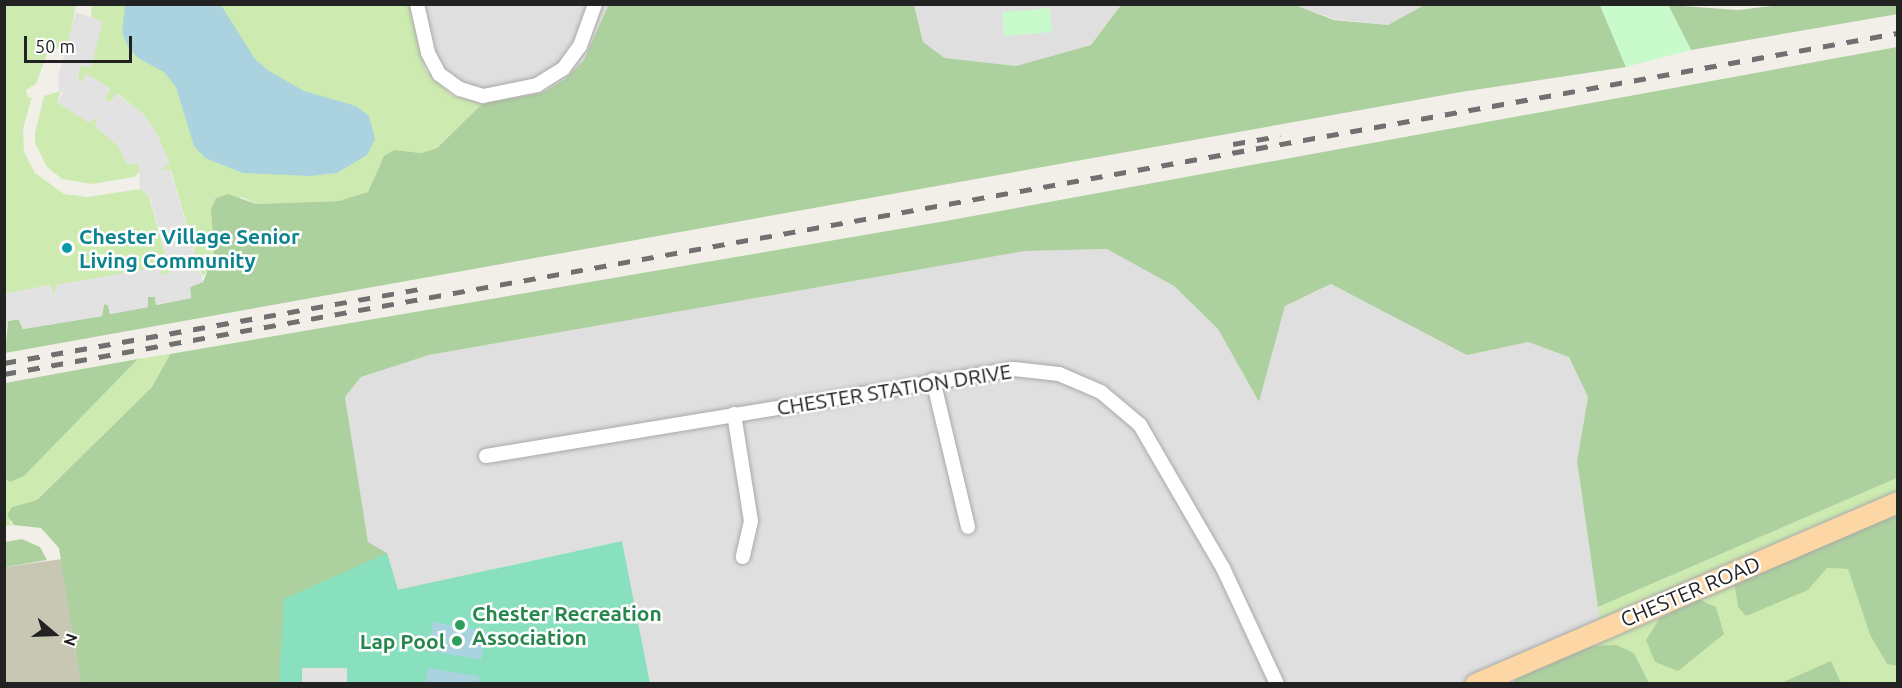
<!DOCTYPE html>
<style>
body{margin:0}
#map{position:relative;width:1902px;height:688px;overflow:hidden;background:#f2efe9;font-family:Ubuntu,sans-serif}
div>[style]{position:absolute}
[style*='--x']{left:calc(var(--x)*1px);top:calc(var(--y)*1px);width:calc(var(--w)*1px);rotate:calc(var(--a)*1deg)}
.residential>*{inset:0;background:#e0dfdf}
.construction>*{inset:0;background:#c7c7b4}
.grass>*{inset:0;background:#cdebb0}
.forest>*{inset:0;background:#add19e}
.park>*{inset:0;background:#c8facc;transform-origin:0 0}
.pitch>*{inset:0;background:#88e0be}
.parking>*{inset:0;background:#e2e2e2;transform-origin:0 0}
.water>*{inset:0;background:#aad3df;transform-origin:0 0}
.roads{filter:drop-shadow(0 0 2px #a9a9a9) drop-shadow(0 0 2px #a9a9a9)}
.street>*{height:14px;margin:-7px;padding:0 7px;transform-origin:7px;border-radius:7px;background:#fff}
.primary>*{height:21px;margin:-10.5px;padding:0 10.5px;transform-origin:10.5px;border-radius:10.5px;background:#fcd6a4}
.rail>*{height:4.5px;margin-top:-2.25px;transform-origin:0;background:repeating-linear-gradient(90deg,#707070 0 12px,transparent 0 24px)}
.dots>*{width:16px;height:16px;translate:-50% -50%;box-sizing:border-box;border:3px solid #fff;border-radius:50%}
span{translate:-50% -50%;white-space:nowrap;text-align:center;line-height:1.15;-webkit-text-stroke:5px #fff;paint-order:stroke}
.culture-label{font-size:21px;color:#0d838f;font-weight:700}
.left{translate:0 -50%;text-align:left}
.street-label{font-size:21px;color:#222}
.leisure-label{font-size:21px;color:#27864d;font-weight:700}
.right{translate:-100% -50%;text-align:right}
.frame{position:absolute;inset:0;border:6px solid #222;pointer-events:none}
.north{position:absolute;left:24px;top:604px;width:60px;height:60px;-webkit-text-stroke:4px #fff;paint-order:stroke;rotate:109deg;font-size:16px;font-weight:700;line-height:24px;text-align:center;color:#222}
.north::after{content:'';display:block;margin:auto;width:21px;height:27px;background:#222;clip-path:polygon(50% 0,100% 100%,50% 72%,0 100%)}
.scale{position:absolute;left:24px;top:36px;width:108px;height:27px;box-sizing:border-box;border:3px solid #222;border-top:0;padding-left:8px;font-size:18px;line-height:21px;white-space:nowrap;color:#222;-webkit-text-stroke:4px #fff;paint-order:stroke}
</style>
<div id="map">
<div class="residential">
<i style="clip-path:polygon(409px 5px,616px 5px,608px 6px,584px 60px,564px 80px,542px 93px,493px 104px,472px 104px,436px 83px,420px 57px)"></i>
<i style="clip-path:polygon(914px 5px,1121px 5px,1091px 45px,1016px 66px,946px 58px,923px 42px)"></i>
<i style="clip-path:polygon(1295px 5px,1424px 5px,1388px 25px,1334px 19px)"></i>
<i style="clip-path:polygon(1108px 249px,1174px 286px,1218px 329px,1259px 402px,1285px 306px,1332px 284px,1467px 354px,1528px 342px,1569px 357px,1588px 397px,1577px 461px,1601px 627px,1469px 683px,650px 683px,622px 541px,397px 590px,387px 553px,368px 543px,345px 397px,361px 377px,429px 355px,1025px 251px)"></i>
</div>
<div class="construction">
<i style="clip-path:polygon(62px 559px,81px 683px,5px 684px,5px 567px)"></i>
</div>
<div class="grass">
<i style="clip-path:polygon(5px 5px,76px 5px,68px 45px,48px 51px,36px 84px,26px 90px,28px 98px,32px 97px,23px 129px,24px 152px,35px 173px,64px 194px,87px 197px,140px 189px,148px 193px,170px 272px,167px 276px,160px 274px,158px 268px,56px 285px,55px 296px,50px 285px,5px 294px)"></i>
<i style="clip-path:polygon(92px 5px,409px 5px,425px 69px,451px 95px,482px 104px,437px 148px,421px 153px,394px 150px,380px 164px,369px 192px,339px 201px,256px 204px,242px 197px,211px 209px,214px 255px,209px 270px,202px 277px,171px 170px,159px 171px,169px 163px,157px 134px,143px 114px,117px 93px,111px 102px,105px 100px,110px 88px,87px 75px,82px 82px,77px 81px,81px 65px,91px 66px,102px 22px,91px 17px)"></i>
<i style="clip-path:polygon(61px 91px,57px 102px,90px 123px,99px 115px,95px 126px,117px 145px,128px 164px,139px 163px,139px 172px,134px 177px,92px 184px,62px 179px,47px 167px,35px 143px,35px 133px,44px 96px)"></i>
<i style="clip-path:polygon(170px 354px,152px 387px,37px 500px,12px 507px,10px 523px,14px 525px,4px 526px,4px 479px,10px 482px,24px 476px,138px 359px)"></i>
<i style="clip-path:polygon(1897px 478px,1897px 491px,1600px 621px,1598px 607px)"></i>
<i style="clip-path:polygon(1827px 568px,1849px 569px,1870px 635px,1887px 664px,1897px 666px,1897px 683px,1649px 683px,1634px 653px,1584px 646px,1660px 618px,1734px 580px,1807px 590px)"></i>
</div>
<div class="forest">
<i style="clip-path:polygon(1789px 4px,1897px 4px,1898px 14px,1691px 50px,1668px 5px,1738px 10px)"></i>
<i style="clip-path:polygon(616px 5px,914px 5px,923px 42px,945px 58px,1016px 66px,1091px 45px,1121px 5px,1295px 5px,1334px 20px,1388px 25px,1424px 5px,1600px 5px,1626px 67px,1461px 92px,5px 353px,8px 321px,20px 319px,23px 329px,102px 316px,104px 304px,108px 305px,110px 314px,148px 307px,148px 297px,155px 297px,156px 305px,191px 298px,190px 287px,203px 282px,214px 255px,211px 209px,216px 198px,228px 194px,256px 204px,339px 201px,368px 192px,384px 156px,394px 150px,421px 153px,437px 148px,482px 104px,542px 93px,564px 80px,584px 60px,608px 6px)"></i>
<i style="clip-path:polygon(1897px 47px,1897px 478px,1598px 607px,1577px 461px,1588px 397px,1569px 357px,1528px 342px,1467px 355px,1331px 284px,1285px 306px,1259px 402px,1218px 329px,1174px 286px,1107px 249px,1025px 251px,429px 355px,361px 377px,345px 397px,368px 542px,387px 553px,397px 590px,494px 569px,367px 683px,81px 683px,59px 548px,41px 528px,14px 525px,7px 515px,12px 507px,37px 500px,152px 387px,170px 354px,940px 222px)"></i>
<i style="clip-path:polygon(138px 359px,24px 476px,10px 482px,5px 479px,5px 383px)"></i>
<i style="clip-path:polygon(1897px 513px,1897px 666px,1887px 664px,1870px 635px,1848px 569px,1827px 568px,1808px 590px,1746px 616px,1738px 607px,1734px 580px)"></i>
<i style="clip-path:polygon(22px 539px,40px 547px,47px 560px,5px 567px,5px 542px)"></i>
<i style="clip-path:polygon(1698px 599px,1716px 607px,1724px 634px,1678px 671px,1655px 662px,1646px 640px,1660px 618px)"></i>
<i style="clip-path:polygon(1616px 645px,1634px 653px,1649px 683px,1512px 684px,1519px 675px,1584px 646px)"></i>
<i style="clip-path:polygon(1831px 661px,1841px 683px,1781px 683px)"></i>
</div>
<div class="park">
<i style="clip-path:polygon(1600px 5px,1668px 5px,1691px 50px,1626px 67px)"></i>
<i style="left:1050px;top:8px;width:24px;height:48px;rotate:85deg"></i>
</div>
<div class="pitch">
<i style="clip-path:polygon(622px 541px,650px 683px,279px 684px,284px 599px,387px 553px,398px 590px)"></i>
</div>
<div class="parking">
<i style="clip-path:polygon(76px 12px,103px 22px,91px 67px,81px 65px,77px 81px,82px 82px,86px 74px,110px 88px,105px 100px,111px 102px,116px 93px,143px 114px,157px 134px,169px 164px,159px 171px,170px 169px,203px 282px,190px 287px,191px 298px,156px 305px,155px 297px,148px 297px,148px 307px,110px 314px,108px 305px,104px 304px,102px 316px,23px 329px,18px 319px,8px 321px,6px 329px,5px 294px,50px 285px,55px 296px,56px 285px,158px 267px,163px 276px,170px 272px,150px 197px,140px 189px,139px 163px,128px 165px,117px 145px,95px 126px,99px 115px,90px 123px,57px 102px,63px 92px,59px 91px,58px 77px)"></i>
<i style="left:302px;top:668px;width:45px;height:15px"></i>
</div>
<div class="water">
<i style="clip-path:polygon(125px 5px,221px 5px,255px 59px,269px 71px,304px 91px,356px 106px,369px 116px,375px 139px,367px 155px,337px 173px,310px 176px,243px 173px,205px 158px,194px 146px,176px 87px,164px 72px,138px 58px,127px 45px,122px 32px)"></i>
<i style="left:433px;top:622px;width:54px;height:29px;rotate:10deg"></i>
<i style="clip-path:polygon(428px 668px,479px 676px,478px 683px,426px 683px)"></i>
</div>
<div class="roads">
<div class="street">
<i style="--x:417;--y:4;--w:50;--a:77.3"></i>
<i style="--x:428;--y:53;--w:24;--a:62"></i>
<i style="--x:439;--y:74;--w:26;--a:36"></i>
<i style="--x:460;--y:89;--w:24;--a:17"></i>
<i style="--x:483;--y:96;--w:55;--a:-11.5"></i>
<i style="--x:537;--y:85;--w:31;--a:-32"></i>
<i style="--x:563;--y:69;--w:29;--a:-54"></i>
<i style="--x:580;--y:46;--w:45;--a:-70.3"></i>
<i style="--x:933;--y:380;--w:151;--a:76.6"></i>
<i style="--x:734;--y:414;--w:108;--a:81"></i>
<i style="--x:751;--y:521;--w:37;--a:103"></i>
<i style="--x:486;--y:456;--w:535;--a:-9.36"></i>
<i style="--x:1014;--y:369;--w:45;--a:6.3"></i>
<i style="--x:1059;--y:374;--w:46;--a:23.2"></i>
<i style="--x:1101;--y:392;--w:51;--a:40.2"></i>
<i style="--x:1140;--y:425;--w:165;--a:59.9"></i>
<i style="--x:1223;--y:568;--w:128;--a:65"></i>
</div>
<div class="primary">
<i style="--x:1475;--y:684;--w:460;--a:-23.3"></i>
</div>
</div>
<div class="rail">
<i style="--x:1233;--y:144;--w:48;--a:-9.7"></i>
<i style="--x:4;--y:363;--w:424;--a:-10.1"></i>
<i style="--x:4;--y:374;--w:1924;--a:-10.21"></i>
</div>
<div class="dots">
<i style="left:67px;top:248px;background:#0f9aa8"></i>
<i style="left:460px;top:625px;background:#2e9e5b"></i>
<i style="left:457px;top:641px;background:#2e9e5b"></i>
</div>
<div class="culture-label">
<span class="left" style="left:79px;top:248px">Chester Village Senior<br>Living Community</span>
</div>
<div class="street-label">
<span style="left:894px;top:389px;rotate:-9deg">CHESTER STATION DRIVE</span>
<span style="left:1690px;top:591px;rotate:-23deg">CHESTER ROAD</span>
</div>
<div class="leisure-label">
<span class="left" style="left:472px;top:625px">Chester Recreation<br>Association</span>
<span class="right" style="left:445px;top:641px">Lap Pool</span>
</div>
<div class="frame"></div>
<div class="north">N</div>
<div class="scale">50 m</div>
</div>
